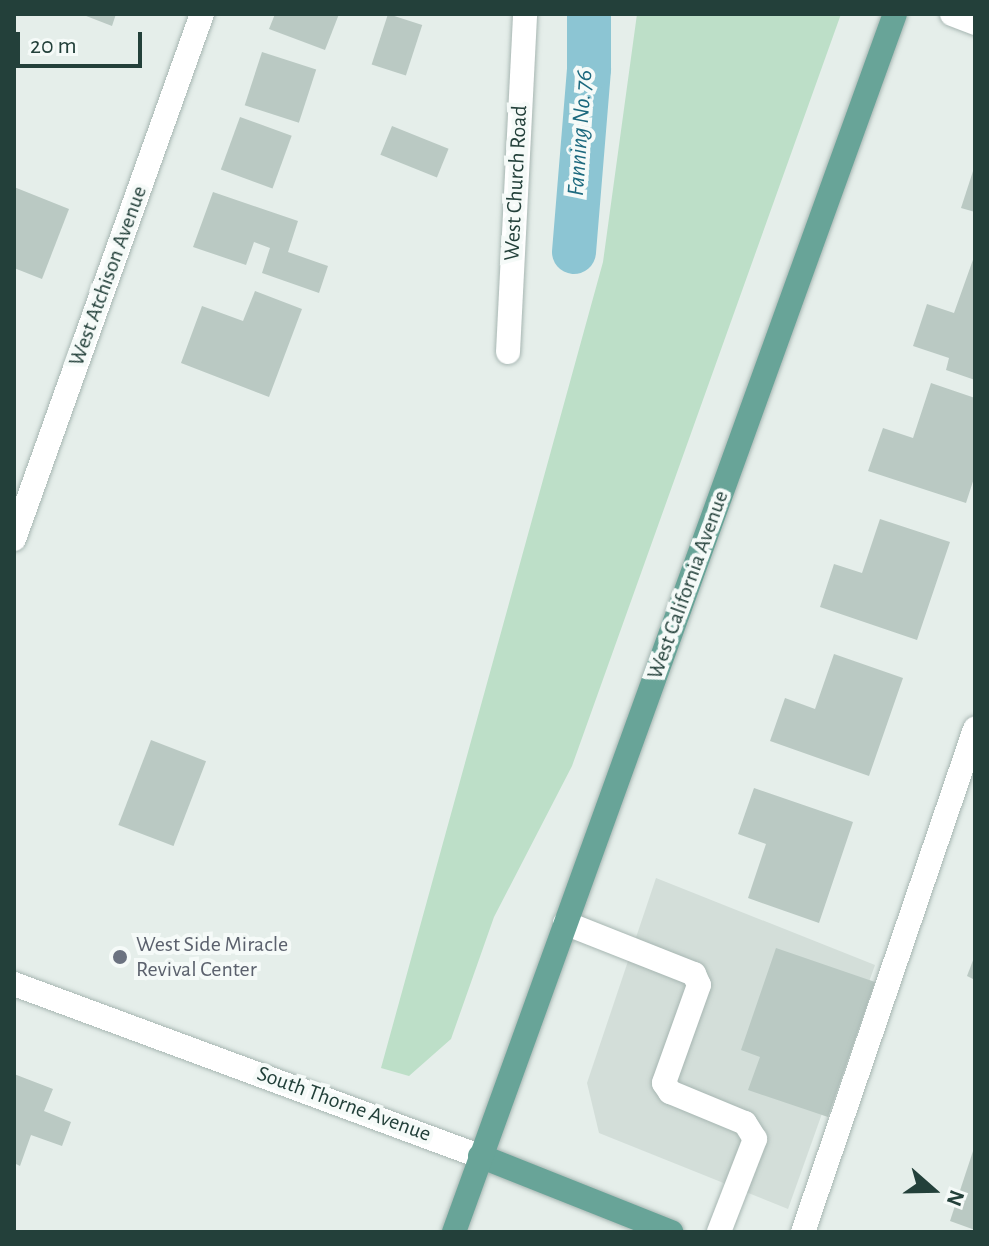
<!DOCTYPE html>
<style>
body{margin:0}
#map{position:relative;width:989px;height:1246px;overflow:hidden;background:#e5eeea;font-family:"Alegreya Sans",sans-serif}
div>[style]{position:absolute}
[style*='--x']{left:calc(var(--x)*1px);top:calc(var(--y)*1px);width:calc(var(--w)*1px);rotate:calc(var(--a)*1deg)}
.built>*{inset:0;background:#d3ded9}
.green>*{inset:0;background:#bddfc8}
.canal>*{height:44px;margin:-22px;padding:0 22px;transform-origin:22px;border-radius:22px;background:#8cc5d3}
.building>*{inset:0;background:#bac9c3;transform-origin:0 0}
.roads{filter:drop-shadow(0 0 2px #a7b6b2) drop-shadow(0 0 2px #a7b6b2)}
.minor>*{height:24px;margin:-12px;padding:0 12px;transform-origin:12px;border-radius:12px;background:#fff}
.major>*{height:24px;margin:-12px;padding:0 12px;transform-origin:12px;border-radius:12px;background:#68a498}
.dots>*{width:22px;height:22px;translate:-50% -50%;box-sizing:border-box;border:4px solid #f5faf8;border-radius:50%}
span{translate:-50% -50%;white-space:nowrap;text-align:center;line-height:1.15;-webkit-text-stroke:8px #f5faf8;paint-order:stroke}
.street-label{font-size:22px;color:#23403a}
.worship-label{font-size:22px;color:#5b616d}
.left{translate:0 -50%;text-align:left}
.water-label{font-size:24px;color:#1c697e;font-style:italic}
.frame{position:absolute;inset:0;border:16px solid #23403a;pointer-events:none}
.north{position:absolute;left:893px;top:1150px;width:80px;height:80px;-webkit-text-stroke:6px #f5faf8;paint-order:stroke;rotate:110deg;font-size:22px;font-weight:700;line-height:32px;text-align:center;color:#23403a}
.north::after{content:'';display:block;margin:auto;width:28px;height:36px;background:#23403a;clip-path:polygon(50% 0,100% 100%,50% 72%,0 100%)}
.scale{position:absolute;left:16px;top:32px;width:126px;height:36px;box-sizing:border-box;border:4px solid #23403a;border-top:0;padding-left:10px;font-size:24px;line-height:28px;white-space:nowrap;color:#23403a;-webkit-text-stroke:6px #f5faf8;paint-order:stroke}
</style>
<div id="map">
<div class="built">
<i style="clip-path:polygon(656px 878px,875px 965px,788px 1209px,599px 1133px,587px 1083px)"></i>
</div>
<div class="green">
<i style="clip-path:polygon(637px 14px,841px 14px,572px 766px,494px 917px,451px 1039px,409px 1076px,381px 1068px,603px 262px)"></i>
</div>
<div class="canal">
<i style="--x:574;--y:252;--w:184;--a:-85.3"></i>
<i style="--x:589;--y:69;--w:55;--a:-90"></i>
</div>
<div class="building">
<i style="clip-path:polygon(81px 14px,116px 14px,112px 26px)"></i>
<i style="clip-path:polygon(275px 14px,339px 14px,325px 50px,269px 29px)"></i>
<i style="left:388px;top:14px;width:36px;height:53px;rotate:18deg"></i>
<i style="left:262px;top:52px;width:57px;height:56px;rotate:18deg"></i>
<i style="left:240px;top:117px;width:55px;height:56px;rotate:20deg"></i>
<i style="left:392px;top:126px;width:61px;height:31px;rotate:22deg"></i>
<i style="clip-path:polygon(974px 168px,975px 169px,975px 212px,961px 208px)"></i>
<i style="clip-path:polygon(14px 187px,69px 209px,42px 279px,14px 268px)"></i>
<i style="clip-path:polygon(213px 192px,298px 221px,288px 252px,328px 266px,319px 293px,262px 273px,270px 248px,254px 242px,246px 265px,193px 247px)"></i>
<i style="clip-path:polygon(975px 254px,975px 380px,946px 370px,949px 358px,913px 346px,927px 304px,954px 313px)"></i>
<i style="clip-path:polygon(255px 291px,302px 309px,269px 397px,181px 363px,202px 306px,243px 321px)"></i>
<i style="clip-path:polygon(931px 383px,975px 398px,975px 475px,966px 503px,868px 471px,883px 428px,913px 438px)"></i>
<i style="clip-path:polygon(880px 519px,950px 542px,917px 640px,820px 607px,834px 564px,862px 573px)"></i>
<i style="clip-path:polygon(834px 654px,903px 678px,869px 776px,770px 741px,785px 698px,815px 709px)"></i>
<i style="left:151px;top:740px;width:59px;height:91px;rotate:21deg"></i>
<i style="clip-path:polygon(754px 788px,853px 822px,819px 923px,748px 898px,766px 844px,738px 834px)"></i>
<i style="clip-path:polygon(776px 948px,875px 982px,828px 1117px,748px 1090px,760px 1057px,741px 1050px)"></i>
<i style="clip-path:polygon(975px 955px,975px 980px,967px 976px)"></i>
<i style="clip-path:polygon(14px 1074px,53px 1089px,44px 1111px,71px 1122px,62px 1146px,31px 1135px,20px 1166px,14px 1163px)"></i>
<i style="clip-path:polygon(974px 1148px,975px 1148px,975px 1230px,950px 1221px)"></i>
</div>
<div class="roads">
<div class="minor">
<i style="--x:952;--y:14;--w:25;--a:21"></i>
<i style="--x:508;--y:352;--w:338;--a:-87.1"></i>
<i style="--x:14;--y:539;--w:558;--a:-70.3"></i>
<i style="--x:565;--y:923;--w:139;--a:21.6"></i>
<i style="--x:694;--y:974;--w:12;--a:66"></i>
<i style="--x:699;--y:985;--w:104;--a:109.7"></i>
<i style="--x:664;--y:1083;--w:11;--a:56"></i>
<i style="--x:670;--y:1092;--w:81;--a:22.5"></i>
<i style="--x:745;--y:1123;--w:19;--a:58"></i>
<i style="--x:755;--y:1139;--w:100;--a:111.2"></i>
<i style="--x:14;--y:984;--w:497;--a:20.3"></i>
<i style="--x:803;--y:1232;--w:532;--a:-71.12"></i>
</div>
<div class="major">
<i style="--x:480;--y:1156;--w:206;--a:21.7"></i>
<i style="--x:454;--y:1232;--w:1295;--a:-70.1"></i>
</div>
</div>
<div class="dots">
<i style="left:120px;top:957px;background:#6b7280"></i>
</div>
<div class="street-label">
<span style="left:516px;top:183px;rotate:-87deg">West Church Road</span>
<span style="left:108px;top:276px;rotate:-70deg">West Atchison Avenue</span>
<span style="left:688px;top:585px;rotate:-70deg">West California Avenue</span>
<span style="left:344px;top:1104px;rotate:20deg">South Thorne Avenue</span>
</div>
<div class="worship-label">
<span class="left" style="left:136px;top:957px">West Side Miracle<br>Revival Center</span>
</div>
<div class="water-label">
<span style="left:581px;top:133px;rotate:-86deg">Fanning No. 76</span>
</div>
<div class="frame"></div>
<div class="north">N</div>
<div class="scale">20 m</div>
</div>
